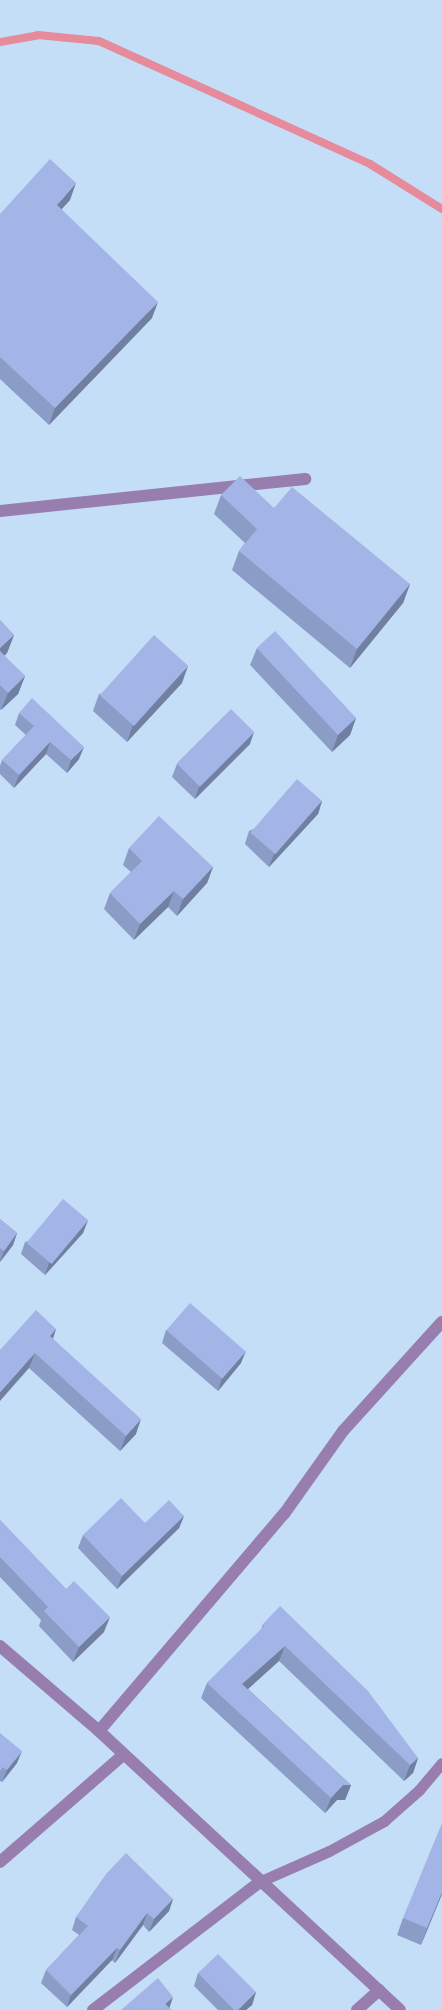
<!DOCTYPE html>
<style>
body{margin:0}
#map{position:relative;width:442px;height:2010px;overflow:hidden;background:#c5def7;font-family:"Archivo Narrow",sans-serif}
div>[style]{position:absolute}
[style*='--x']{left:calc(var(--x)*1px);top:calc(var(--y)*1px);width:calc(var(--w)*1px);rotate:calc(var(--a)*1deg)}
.stream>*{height:8px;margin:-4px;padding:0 4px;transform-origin:4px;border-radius:4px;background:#e58b9c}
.lane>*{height:11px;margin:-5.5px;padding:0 5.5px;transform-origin:5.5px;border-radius:5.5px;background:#977eae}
.street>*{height:12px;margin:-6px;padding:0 6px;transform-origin:6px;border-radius:6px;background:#977eae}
.wall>*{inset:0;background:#8b9cc6}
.shaded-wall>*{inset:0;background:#717fa1}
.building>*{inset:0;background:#a2b5e6;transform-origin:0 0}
span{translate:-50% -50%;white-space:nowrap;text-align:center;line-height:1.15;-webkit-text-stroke:4px #d9eafb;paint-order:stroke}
</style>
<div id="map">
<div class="stream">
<i style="--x:0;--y:42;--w:39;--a:-10"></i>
<i style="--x:38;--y:35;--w:61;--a:5.6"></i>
<i style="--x:99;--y:41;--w:298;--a:24.4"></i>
<i style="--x:370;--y:164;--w:85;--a:32"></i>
</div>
<div class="lane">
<i style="--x:261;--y:1881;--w:74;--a:-23.8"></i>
<i style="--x:329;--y:1851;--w:63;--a:-28.6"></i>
<i style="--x:384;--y:1821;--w:47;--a:-41.5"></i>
<i style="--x:419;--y:1790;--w:35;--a:-50"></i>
</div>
<div class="street">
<i style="--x:0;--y:511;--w:307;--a:-6"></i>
<i style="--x:0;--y:1646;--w:130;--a:40.6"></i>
<i style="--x:99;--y:1731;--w:410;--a:42.8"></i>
<i style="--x:99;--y:1731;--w:285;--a:-49.6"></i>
<i style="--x:284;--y:1514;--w:102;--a:-54.6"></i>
<i style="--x:343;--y:1431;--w:147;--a:-47.8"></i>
<i style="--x:0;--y:1862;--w:163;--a:-41"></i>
<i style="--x:93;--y:2010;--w:212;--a:-37.5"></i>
<i style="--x:357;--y:2010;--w:30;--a:-42"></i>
</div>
<div class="wall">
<i style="clip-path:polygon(70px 200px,61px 209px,152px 318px,49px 425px,0 379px,0 214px)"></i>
<i style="clip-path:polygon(221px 495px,274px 508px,410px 584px,403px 603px,350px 668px,232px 570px,239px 551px,245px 543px,214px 514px)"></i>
<i style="clip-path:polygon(0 620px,14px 635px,7px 653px,4px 656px,25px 676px,18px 694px,1px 710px,0 709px)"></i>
<i style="clip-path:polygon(257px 648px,356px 718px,350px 735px,332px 752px,250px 665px)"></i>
<i style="clip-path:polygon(182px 683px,127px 742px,93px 711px,99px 694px)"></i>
<i style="clip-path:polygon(19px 713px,79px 759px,67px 773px,46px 754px,14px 788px,0 774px,0 766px,2px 760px,26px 735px,15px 725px)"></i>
<i style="clip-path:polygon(250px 744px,195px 799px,172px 777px,177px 764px)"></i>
<i style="clip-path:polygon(322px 801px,318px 814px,269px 867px,245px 844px,249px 831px)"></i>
<i style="clip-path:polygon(129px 848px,213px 867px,207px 883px,177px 916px,168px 907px,134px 940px,104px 909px,110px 893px,131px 872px,123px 865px)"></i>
<i style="clip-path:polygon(0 1219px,17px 1233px,13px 1245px,0 1262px)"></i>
<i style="clip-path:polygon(88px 1220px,83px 1233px,45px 1275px,21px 1254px,25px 1242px)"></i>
<i style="clip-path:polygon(56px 1329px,53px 1339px,136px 1434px,120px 1451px,29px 1368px,0 1350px)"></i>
<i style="clip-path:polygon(166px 1330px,241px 1363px,218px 1391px,162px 1343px)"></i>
<i style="clip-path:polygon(184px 1516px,179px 1528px,117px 1589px,78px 1548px,83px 1535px)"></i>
<i style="clip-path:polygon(0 1520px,66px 1589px,104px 1632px,73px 1662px,39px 1626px,41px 1620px,0 1577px)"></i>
<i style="clip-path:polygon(263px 1624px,418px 1758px,413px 1773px,404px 1781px,279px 1661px,248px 1689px,351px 1785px,345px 1800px,337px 1800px,325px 1813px,201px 1698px,207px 1683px,261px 1630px)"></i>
<i style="clip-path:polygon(0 1733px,17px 1763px,2px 1782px,0 1781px)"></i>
<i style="clip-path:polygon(442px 1894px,421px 1945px,397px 1935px,403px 1918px)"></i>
<i style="clip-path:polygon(173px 1899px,169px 1911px,149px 1932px,143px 1925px,115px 1963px,112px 1960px,67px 2007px,41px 1983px,46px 1970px,79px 1935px,72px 1930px,76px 1917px)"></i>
<i style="clip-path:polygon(198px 1973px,256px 1992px,252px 2005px,246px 2010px,218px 2010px,194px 1986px)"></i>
</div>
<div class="shaded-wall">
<i style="clip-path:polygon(76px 183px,70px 200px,51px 221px,57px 205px)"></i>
<i style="clip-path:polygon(158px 302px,152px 318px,49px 425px,55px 408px)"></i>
<i style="clip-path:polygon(410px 584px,403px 603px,350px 668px,357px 649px)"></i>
<i style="clip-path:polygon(14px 635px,7px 653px,0 660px,0 648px)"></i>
<i style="clip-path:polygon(188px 666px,182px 683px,127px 742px,133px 725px)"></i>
<i style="clip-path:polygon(25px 676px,18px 694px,1px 710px,8px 693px)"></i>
<i style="clip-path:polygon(356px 718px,350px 735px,332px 752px,338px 735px)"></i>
<i style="clip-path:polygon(254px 732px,250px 744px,195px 799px,199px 787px)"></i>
<i style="clip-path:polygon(50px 742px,46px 754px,14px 788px,19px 775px)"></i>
<i style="clip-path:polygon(84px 747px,79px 759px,67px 773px,71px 760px)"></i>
<i style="clip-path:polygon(322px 801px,318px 814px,269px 867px,274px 854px)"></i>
<i style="clip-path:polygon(213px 867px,207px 883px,177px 916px,183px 899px)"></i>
<i style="clip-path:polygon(174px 891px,168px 907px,134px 940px,140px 924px)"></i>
<i style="clip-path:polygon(88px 1220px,83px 1233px,45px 1275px,49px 1263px)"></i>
<i style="clip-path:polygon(17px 1233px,13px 1245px,0 1262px,4px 1251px)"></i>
<i style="clip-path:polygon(56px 1329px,51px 1344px,50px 1336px)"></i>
<i style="clip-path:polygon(246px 1351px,241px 1363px,218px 1391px,222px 1378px)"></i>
<i style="clip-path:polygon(35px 1353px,29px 1368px,0 1401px,0 1392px)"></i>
<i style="clip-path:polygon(141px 1419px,136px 1434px,120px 1451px,126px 1436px)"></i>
<i style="clip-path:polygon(184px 1516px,179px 1528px,117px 1589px,122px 1576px)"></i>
<i style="clip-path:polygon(110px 1617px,104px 1632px,73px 1662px,79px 1647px)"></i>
<i style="clip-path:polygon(285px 1646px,279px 1661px,237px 1699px,242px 1684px)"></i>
<i style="clip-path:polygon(22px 1751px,17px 1763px,2px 1782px,7px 1770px)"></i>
<i style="clip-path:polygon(418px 1758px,413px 1773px,404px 1781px,410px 1765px)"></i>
<i style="clip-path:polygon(343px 1785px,351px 1785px,345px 1800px,337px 1800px,325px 1813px,331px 1798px)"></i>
<i style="clip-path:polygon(442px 1892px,442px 1894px,421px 1945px,427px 1928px)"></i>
<i style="clip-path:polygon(173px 1899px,169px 1911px,149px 1932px,154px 1919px)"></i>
<i style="clip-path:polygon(147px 1913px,143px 1925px,115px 1963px,120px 1950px)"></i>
<i style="clip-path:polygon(117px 1948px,112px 1960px,67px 2007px,71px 1995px)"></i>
<i style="clip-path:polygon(256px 1992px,252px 2005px,246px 2010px,238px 2010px)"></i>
<i style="clip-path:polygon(173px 1997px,169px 2009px,165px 2004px)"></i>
</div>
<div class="building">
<i style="clip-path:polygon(50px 159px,76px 183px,57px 205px,158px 302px,55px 408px,0 357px,0 214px)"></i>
<i style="clip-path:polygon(240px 476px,274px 508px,292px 487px,410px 584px,357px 649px,239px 551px,257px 529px,221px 495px)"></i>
<i style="clip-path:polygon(0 620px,14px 635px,0 648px)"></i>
<i style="left:275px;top:631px;width:119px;height:25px;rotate:47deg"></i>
<i style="left:154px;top:635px;width:46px;height:81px;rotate:42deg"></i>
<i style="clip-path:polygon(0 651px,25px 676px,8px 693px,0 685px)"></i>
<i style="clip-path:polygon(32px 698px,84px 747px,71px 760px,50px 742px,19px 775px,2px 760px,34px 726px,19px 713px)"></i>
<i style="left:231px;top:709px;width:33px;height:77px;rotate:45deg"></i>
<i style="left:297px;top:779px;width:33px;height:71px;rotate:41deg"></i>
<i style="clip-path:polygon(159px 816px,213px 867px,183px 899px,174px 891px,140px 924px,110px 893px,142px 861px,129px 848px)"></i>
<i style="left:63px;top:1199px;width:33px;height:57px;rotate:40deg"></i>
<i style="clip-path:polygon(0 1219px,17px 1233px,4px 1251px,0 1248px)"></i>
<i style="left:190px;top:1303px;width:74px;height:36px;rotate:41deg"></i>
<i style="clip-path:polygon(36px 1310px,56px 1329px,50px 1336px,141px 1419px,126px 1436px,35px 1353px,0 1392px,0 1350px)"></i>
<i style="clip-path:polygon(121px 1498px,145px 1523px,169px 1500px,184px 1516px,122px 1576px,83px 1535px)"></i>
<i style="clip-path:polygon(0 1520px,66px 1589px,74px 1581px,110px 1617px,79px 1647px,44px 1611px,48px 1607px,0 1557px)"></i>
<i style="clip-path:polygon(280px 1606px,368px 1691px,418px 1758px,410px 1765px,285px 1646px,242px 1684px,351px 1785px,343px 1785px,331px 1798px,207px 1683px,264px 1626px,263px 1624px)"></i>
<i style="clip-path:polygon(0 1733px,22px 1751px,7px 1770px,3px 1767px,0 1771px)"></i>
<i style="clip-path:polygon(442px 1823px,442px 1892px,427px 1928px,403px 1918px)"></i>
<i style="clip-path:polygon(126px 1853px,173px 1899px,154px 1919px,147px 1913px,120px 1950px,117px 1948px,71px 1995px,46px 1970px,88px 1926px,76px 1917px,106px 1874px)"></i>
<i style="clip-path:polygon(218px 1954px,256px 1992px,238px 2010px,234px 2010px,198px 1973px)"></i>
<i style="clip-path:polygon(158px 1978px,173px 1997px,165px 2004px,172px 2010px,121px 2010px)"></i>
</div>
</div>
